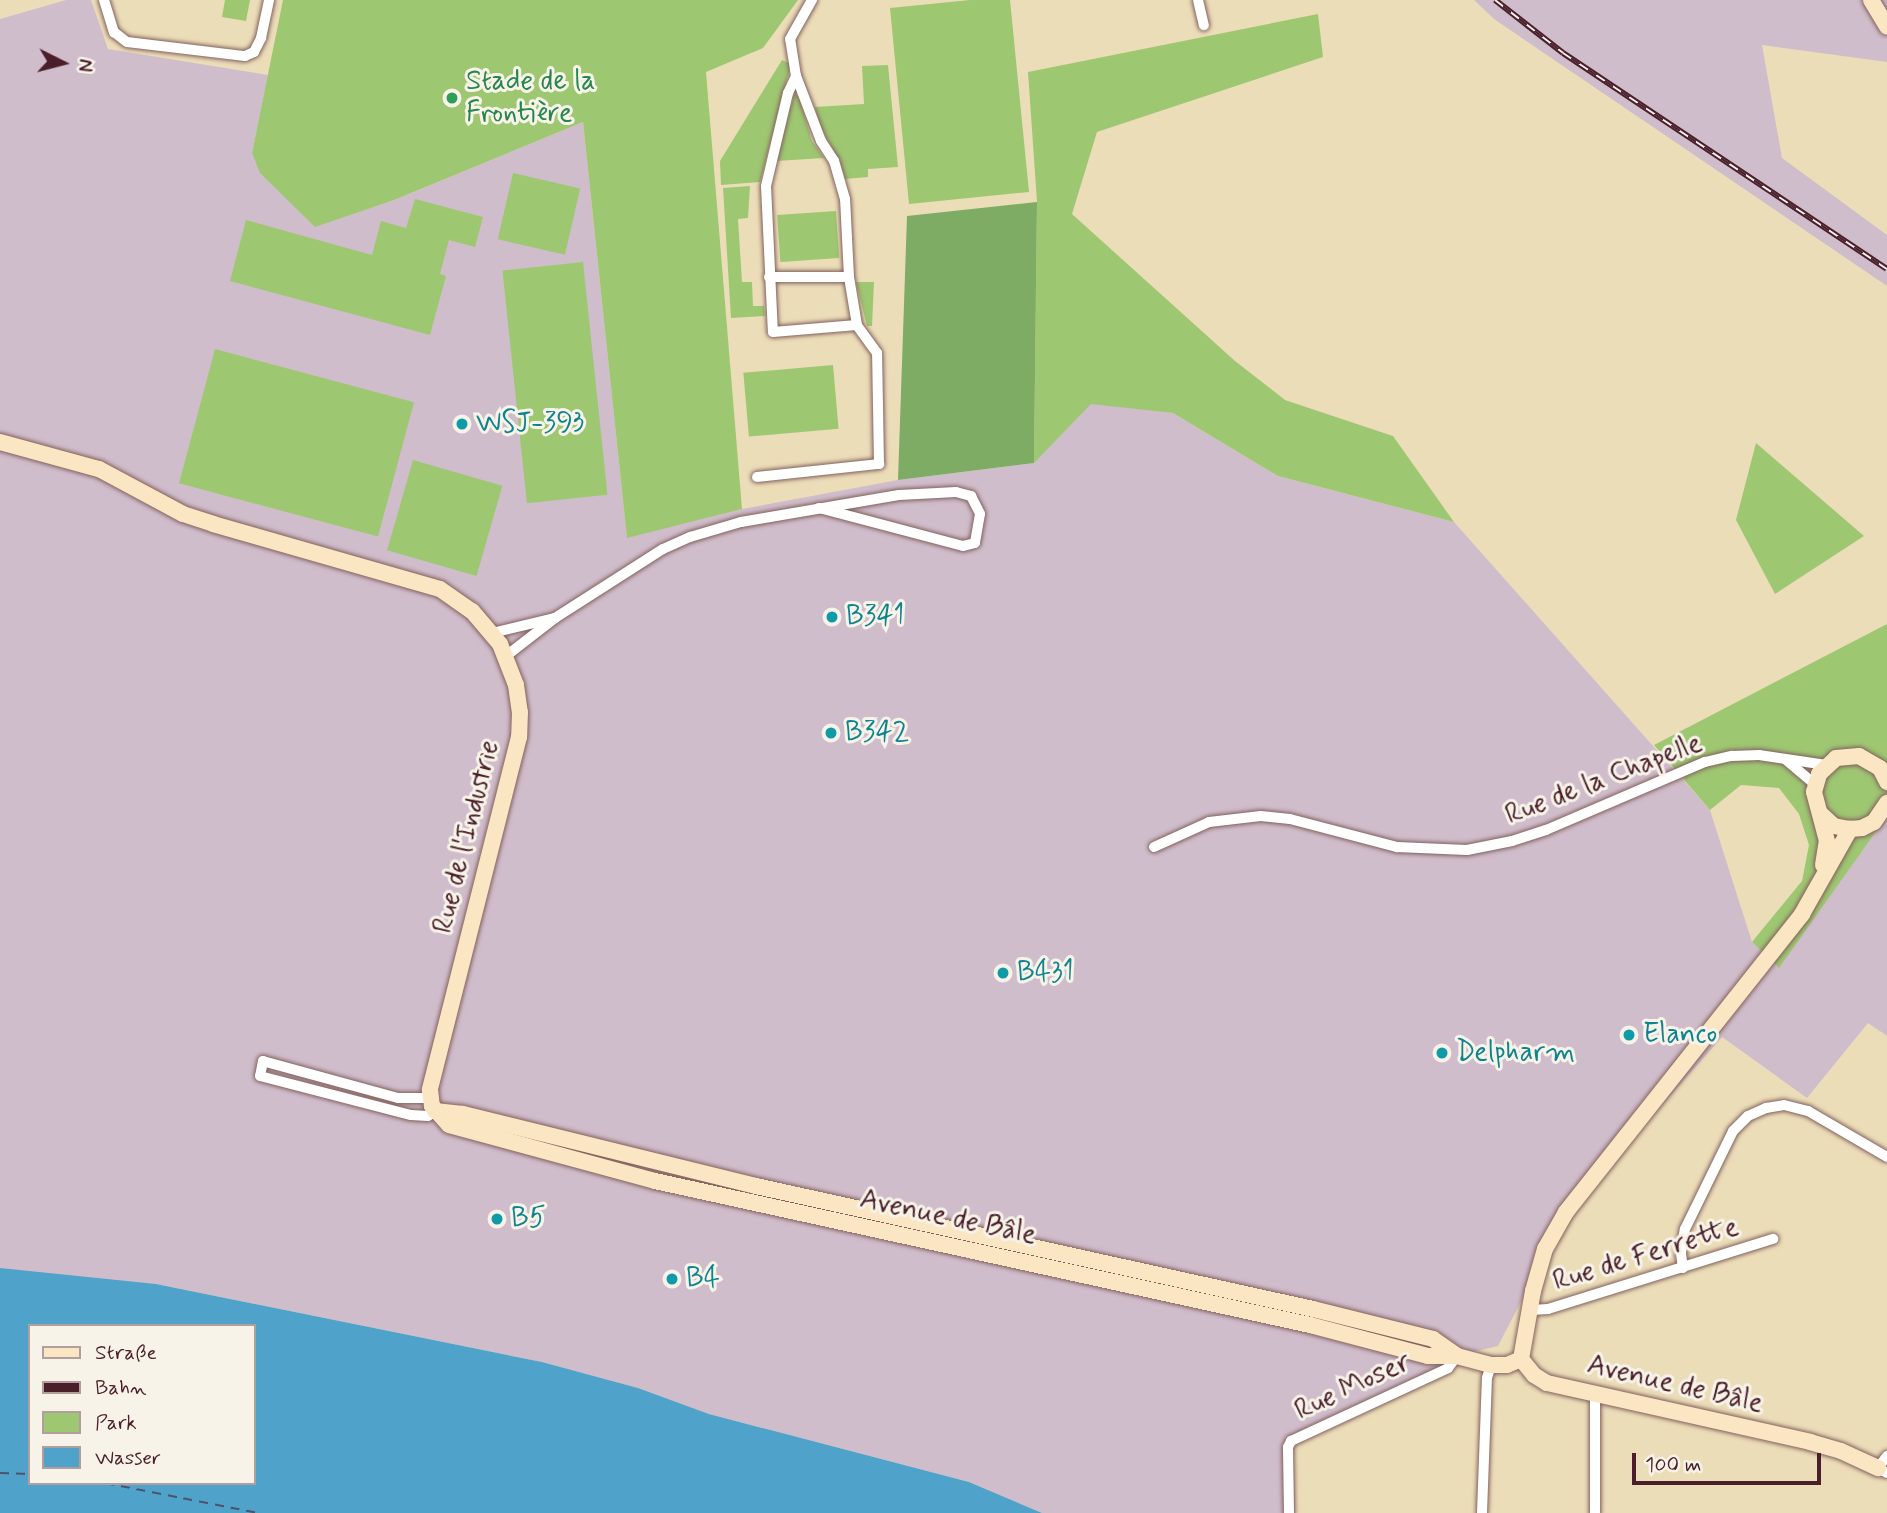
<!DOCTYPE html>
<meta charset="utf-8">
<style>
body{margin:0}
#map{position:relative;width:1887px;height:1513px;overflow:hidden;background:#ecddb9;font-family:Mynerve,sans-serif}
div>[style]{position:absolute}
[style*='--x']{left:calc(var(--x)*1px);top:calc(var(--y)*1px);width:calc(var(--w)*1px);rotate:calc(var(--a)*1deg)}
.industrial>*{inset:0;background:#d0bdcc}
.green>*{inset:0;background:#9ec772;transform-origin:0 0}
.forest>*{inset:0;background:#7eac64}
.water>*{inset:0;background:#4fa3cb}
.ferry>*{height:2px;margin-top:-1px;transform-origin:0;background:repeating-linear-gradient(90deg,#4c546b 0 9px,transparent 0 16px)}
.roads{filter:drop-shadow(0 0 2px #83625d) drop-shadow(0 0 2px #83625d)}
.street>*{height:10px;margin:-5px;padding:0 5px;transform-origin:5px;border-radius:5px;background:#fff}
.secondary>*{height:16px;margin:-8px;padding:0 8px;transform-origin:8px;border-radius:8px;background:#fbe6c3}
.rail>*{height:6px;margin-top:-3px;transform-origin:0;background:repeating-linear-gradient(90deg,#f7f3e8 0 10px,#4a1f2b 0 20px);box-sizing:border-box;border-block:2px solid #4a1f2b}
.dots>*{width:19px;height:19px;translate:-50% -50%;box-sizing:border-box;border:4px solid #f7f3e8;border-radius:50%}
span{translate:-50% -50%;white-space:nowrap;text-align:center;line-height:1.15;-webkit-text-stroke:6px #f7f3e8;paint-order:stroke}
.leisure-label{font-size:28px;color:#27864d}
.left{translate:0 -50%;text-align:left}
.culture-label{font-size:28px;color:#0d838f}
.street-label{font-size:28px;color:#4a1f2b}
.legend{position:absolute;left:28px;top:1324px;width:228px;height:161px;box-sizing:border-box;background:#f7f3e8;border:2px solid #b29e9c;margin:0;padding:9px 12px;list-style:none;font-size:21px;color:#4a1f2b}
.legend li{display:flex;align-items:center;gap:14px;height:35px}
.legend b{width:35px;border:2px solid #b29e9c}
.north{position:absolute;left:28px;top:28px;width:70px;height:70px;-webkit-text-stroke:5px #f7f3e8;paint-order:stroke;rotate:96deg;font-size:19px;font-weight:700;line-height:28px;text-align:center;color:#4a1f2b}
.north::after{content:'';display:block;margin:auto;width:24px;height:32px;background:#4a1f2b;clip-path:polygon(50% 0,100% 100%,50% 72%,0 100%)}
.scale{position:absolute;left:1632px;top:1453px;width:189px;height:32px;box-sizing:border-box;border:4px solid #4a1f2b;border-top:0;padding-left:9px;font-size:21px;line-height:24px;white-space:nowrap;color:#4a1f2b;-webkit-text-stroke:5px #f7f3e8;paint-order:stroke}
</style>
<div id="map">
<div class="industrial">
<i style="clip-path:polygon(66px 0,91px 0,108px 49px,268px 75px,252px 153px,315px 226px,394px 200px,583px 122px,627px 537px,742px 509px,898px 480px,1033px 463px,1091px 403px,1173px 413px,1278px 476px,1454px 522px,1710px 810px,1752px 942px,1778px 967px,1887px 816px,1887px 1036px,1868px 1023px,1807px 1098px,1722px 1037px,1567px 1213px,1498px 1346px,1464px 1354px,1293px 1445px,1295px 1513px,1042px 1513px,969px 1482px,709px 1414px,638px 1388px,542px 1362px,156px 1284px,0 1272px,0 19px)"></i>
<i style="clip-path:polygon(1474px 0,1887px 0,1887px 62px,1762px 45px,1782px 158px,1887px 235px,1887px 286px,1494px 19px)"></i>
</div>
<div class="green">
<i style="clip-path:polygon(225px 0,250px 0,246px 21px,222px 17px)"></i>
<i style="clip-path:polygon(283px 0,798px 0,763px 48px,706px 72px,742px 509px,627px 538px,583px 122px,394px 200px,315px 227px,260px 173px,252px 153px)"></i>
<i style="clip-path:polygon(970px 0,1010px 0,1029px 192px,909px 204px,890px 8px)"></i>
<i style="clip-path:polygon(1318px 14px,1323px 57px,1097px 132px,1072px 214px,1235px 361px,1285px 400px,1393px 436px,1454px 522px,1278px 476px,1173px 413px,1091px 404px,1034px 463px,1037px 202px,1028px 72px)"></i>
<i style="clip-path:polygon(782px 60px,791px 64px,760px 182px,721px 185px,720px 161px)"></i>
<i style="clip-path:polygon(888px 65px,898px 167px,868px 169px,868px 177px,845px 179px,837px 156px,819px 125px,815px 107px,864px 104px,862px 66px)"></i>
<i style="clip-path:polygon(794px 95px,798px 95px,800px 100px,812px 141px,824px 158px,776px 161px)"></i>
<i style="left:513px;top:173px;width:69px;height:68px;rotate:13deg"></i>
<i style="clip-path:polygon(750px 186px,748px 218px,738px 219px,742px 282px,752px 282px,753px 306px,764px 306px,765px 316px,731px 318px,723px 188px)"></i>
<i style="clip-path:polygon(415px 199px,483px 217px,475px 247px,449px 240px,440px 274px,446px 276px,430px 335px,230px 281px,246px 220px,372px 255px,381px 221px,406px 228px)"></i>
<i style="left:836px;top:211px;width:47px;height:59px;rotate:86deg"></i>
<i style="left:583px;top:262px;width:234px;height:81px;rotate:84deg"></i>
<i style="clip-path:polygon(856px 282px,874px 282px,872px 326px,867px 326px)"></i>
<i style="left:215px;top:349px;width:206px;height:139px;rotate:15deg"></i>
<i style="left:833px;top:365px;width:64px;height:90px;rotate:85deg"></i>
<i style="clip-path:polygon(1756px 443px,1864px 536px,1775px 594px,1736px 520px)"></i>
<i style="left:413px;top:460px;width:93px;height:94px;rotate:16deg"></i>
<i style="clip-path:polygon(1887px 624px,1887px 816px,1779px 968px,1752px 942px,1802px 881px,1809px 845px,1799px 814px,1779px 788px,1741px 785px,1710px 810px,1654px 745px)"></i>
</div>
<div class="forest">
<i style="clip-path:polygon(1037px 202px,1034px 463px,898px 480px,907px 216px)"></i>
</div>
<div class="water">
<i style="clip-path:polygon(evenodd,0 1268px,156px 1284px,542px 1362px,638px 1388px,709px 1414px,969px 1482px,1042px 1513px,0 1513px,0 1268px,30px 1326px,254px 1326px,254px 1483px,30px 1483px,30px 1326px)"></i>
</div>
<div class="ferry">
<i style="--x:0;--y:1473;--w:30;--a:2"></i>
<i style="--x:105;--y:1483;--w:156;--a:11.1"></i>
</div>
<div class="roads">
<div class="street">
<i style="--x:104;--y:0;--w:34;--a:73"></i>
<i style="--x:114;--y:32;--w:16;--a:38"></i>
<i style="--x:127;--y:42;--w:119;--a:6.8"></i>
<i style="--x:245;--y:56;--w:10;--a:-24"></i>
<i style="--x:254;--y:52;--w:16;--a:-63"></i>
<i style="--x:261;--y:38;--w:39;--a:-78"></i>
<i style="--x:1198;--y:0;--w:26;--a:77"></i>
<i style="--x:796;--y:76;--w:19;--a:115"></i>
<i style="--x:788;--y:93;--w:96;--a:103.3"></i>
<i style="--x:766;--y:186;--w:146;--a:87.3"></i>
<i style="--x:773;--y:332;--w:84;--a:-4.8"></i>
<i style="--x:857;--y:325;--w:49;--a:-99.5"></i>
<i style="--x:849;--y:277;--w:78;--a:-92.9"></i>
<i style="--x:845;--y:199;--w:40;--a:-106"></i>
<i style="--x:834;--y:161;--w:24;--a:-123"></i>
<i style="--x:821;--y:141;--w:70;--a:-111"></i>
<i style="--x:796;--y:76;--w:37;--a:-99"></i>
<i style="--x:790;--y:39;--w:45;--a:-60.6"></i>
<i style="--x:769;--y:277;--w:80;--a:0"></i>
<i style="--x:757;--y:477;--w:123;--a:-6.1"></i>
<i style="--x:879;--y:464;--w:111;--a:-91"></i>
<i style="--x:877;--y:353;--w:34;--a:-126"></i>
<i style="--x:555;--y:618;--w:128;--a:-32.6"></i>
<i style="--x:663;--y:549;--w:30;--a:-24"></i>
<i style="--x:690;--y:537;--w:53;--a:-16.4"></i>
<i style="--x:741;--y:522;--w:160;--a:-9.7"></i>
<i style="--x:899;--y:495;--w:57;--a:-3"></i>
<i style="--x:956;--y:492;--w:16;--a:15"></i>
<i style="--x:971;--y:496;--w:20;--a:63"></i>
<i style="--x:980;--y:514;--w:29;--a:100"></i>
<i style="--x:975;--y:543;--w:12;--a:166"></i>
<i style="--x:963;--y:546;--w:149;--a:-165.2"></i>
<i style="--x:492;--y:633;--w:65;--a:-13.4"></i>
<i style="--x:555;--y:618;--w:62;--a:142.2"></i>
<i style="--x:1786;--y:760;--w:38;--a:40"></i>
<i style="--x:1154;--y:847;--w:60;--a:-24.4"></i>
<i style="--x:1209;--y:822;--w:52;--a:-6.6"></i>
<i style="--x:1261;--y:816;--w:29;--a:6"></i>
<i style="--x:1290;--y:819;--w:111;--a:14.7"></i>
<i style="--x:1397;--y:847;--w:70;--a:2.5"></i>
<i style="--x:1467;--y:850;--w:46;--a:-11.3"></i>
<i style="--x:1512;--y:841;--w:36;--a:-18"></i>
<i style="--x:1546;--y:830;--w:173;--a:-23.2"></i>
<i style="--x:1705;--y:762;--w:28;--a:-13"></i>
<i style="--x:1732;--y:756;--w:27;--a:-2"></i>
<i style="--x:1759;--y:755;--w:68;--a:8.5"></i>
<i style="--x:430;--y:1098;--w:32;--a:180"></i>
<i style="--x:398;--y:1098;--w:140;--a:-164.7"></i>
<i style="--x:263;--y:1061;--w:15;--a:101"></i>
<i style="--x:260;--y:1076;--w:156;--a:14.5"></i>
<i style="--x:411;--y:1115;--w:17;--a:3"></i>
<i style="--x:428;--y:1116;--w:9;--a:-36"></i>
<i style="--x:1683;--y:1268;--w:15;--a:-98"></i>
<i style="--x:1681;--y:1253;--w:24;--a:-81"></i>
<i style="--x:1685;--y:1229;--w:109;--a:-63.9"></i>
<i style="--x:1733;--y:1131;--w:21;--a:-45"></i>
<i style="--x:1748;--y:1116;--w:20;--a:-24"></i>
<i style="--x:1766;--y:1108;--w:18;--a:-9"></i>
<i style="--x:1784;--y:1105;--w:25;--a:14"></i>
<i style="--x:1808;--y:1111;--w:91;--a:30.2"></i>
<i style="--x:1531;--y:1310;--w:17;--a:-3"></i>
<i style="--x:1548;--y:1309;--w:236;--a:-17.3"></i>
<i style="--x:1887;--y:1456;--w:15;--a:127"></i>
<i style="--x:1878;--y:1468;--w:10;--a:29"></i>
<i style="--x:1289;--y:1513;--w:66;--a:-90.9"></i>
<i style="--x:1288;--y:1447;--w:7;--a:-63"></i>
<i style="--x:1291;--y:1441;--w:173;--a:-24.9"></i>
<i style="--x:1448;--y:1368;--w:15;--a:-53"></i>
<i style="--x:1482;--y:1513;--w:135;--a:-87.9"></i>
<i style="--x:1487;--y:1378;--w:14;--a:-73"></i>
<i style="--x:1595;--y:1513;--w:120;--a:-90"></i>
</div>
<div class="secondary">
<i style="--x:1871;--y:0;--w:31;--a:59"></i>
<i style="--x:0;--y:442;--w:103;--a:15.3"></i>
<i style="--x:99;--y:469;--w:95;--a:28.2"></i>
<i style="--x:183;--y:514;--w:32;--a:18"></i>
<i style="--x:213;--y:524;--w:236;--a:16"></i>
<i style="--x:440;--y:589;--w:39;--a:35"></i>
<i style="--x:472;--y:611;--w:43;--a:49.7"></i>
<i style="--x:500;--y:644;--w:44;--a:68.7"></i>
<i style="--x:516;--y:685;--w:27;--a:82"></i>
<i style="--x:520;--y:712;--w:25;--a:92"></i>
<i style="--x:519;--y:737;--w:364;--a:104.2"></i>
<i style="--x:430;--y:1090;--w:16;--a:83"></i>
<i style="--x:432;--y:1106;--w:25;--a:48"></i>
<i style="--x:449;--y:1125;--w:213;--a:15.2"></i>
<i style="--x:655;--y:1181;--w:671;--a:12.4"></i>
<i style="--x:1310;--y:1325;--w:122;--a:14.7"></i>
<i style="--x:1428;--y:1356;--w:29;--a:0"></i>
<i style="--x:1457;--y:1356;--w:35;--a:15"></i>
<i style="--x:1491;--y:1365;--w:16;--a:0"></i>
<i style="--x:1507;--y:1365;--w:15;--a:-23"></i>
<i style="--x:1822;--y:815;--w:16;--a:43"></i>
<i style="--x:1834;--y:826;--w:16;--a:11"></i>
<i style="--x:1850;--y:829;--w:12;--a:-5"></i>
<i style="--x:1862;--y:828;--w:13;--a:-27"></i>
<i style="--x:1874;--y:822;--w:23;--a:-56"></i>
<i style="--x:1823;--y:865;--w:24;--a:-81"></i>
<i style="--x:1827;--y:841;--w:51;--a:-104.9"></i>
<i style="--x:1814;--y:792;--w:19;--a:-74"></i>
<i style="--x:1819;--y:774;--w:23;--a:-43"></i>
<i style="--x:1836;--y:758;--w:23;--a:-5"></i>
<i style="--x:1859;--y:756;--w:24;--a:30"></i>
<i style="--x:1880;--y:768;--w:16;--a:63"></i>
<i style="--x:435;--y:1111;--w:28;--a:6"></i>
<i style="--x:463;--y:1114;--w:302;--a:13.8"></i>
<i style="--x:756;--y:1186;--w:570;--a:12.45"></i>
<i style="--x:1313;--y:1309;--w:124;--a:14"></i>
<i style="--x:1433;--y:1339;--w:29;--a:35"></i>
<i style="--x:1521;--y:1359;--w:69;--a:-80"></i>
<i style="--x:1533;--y:1291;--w:44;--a:-74.1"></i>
<i style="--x:1545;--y:1249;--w:43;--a:-60.4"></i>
<i style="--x:1566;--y:1212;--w:380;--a:-51.6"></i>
<i style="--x:1802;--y:914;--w:98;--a:-60.5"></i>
<i style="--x:1521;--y:1359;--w:21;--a:51"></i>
<i style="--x:1534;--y:1375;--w:15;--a:32"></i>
<i style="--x:1547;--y:1383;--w:270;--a:12.6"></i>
<i style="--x:1810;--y:1442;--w:32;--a:16"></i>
<i style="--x:1841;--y:1451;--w:41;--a:24.7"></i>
</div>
</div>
<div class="rail">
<i style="--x:1495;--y:0;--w:86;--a:37.9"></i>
<i style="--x:1563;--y:53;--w:389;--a:33.7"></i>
</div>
<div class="dots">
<i style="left:452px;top:98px;background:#2e9e5b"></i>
<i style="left:462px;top:424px;background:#0f9aa8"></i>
<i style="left:832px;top:617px;background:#0f9aa8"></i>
<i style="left:831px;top:733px;background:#0f9aa8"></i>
<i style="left:1003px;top:973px;background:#0f9aa8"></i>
<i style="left:1629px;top:1035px;background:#0f9aa8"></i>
<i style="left:1442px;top:1053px;background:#0f9aa8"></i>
<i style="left:497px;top:1219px;background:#0f9aa8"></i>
<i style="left:672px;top:1279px;background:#0f9aa8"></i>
</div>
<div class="leisure-label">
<span class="left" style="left:466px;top:98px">Stade de la<br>Frontière</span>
</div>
<div class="culture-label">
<span class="left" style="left:476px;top:424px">WSJ-393</span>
<span class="left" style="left:846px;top:617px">B341</span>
<span class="left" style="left:845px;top:733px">B342</span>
<span class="left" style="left:1017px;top:973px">B431</span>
<span class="left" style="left:1643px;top:1035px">Elanco</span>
<span class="left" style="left:1456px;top:1053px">Delpharm</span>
<span class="left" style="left:511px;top:1219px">B5</span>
<span class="left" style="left:686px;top:1279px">B4</span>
</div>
<div class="street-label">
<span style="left:1604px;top:780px;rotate:-21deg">Rue de la Chapelle</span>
<span style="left:467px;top:837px;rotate:-76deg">Rue de l'Industrie</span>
<span style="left:948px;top:1218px;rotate:12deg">Avenue de Bâle</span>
<span style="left:1646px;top:1255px;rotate:-17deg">Rue de Ferrette</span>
<span style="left:1675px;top:1385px;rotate:13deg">Avenue de Bâle</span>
<span style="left:1353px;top:1387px;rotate:-25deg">Rue Moser</span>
</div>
<ul class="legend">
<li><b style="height:9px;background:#fbe6c3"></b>Straße</li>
<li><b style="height:9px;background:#4a1f2b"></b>Bahn</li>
<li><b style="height:19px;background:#9ec772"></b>Park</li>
<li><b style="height:19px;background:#4fa3cb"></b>Wasser</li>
</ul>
<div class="north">N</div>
<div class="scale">100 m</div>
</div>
